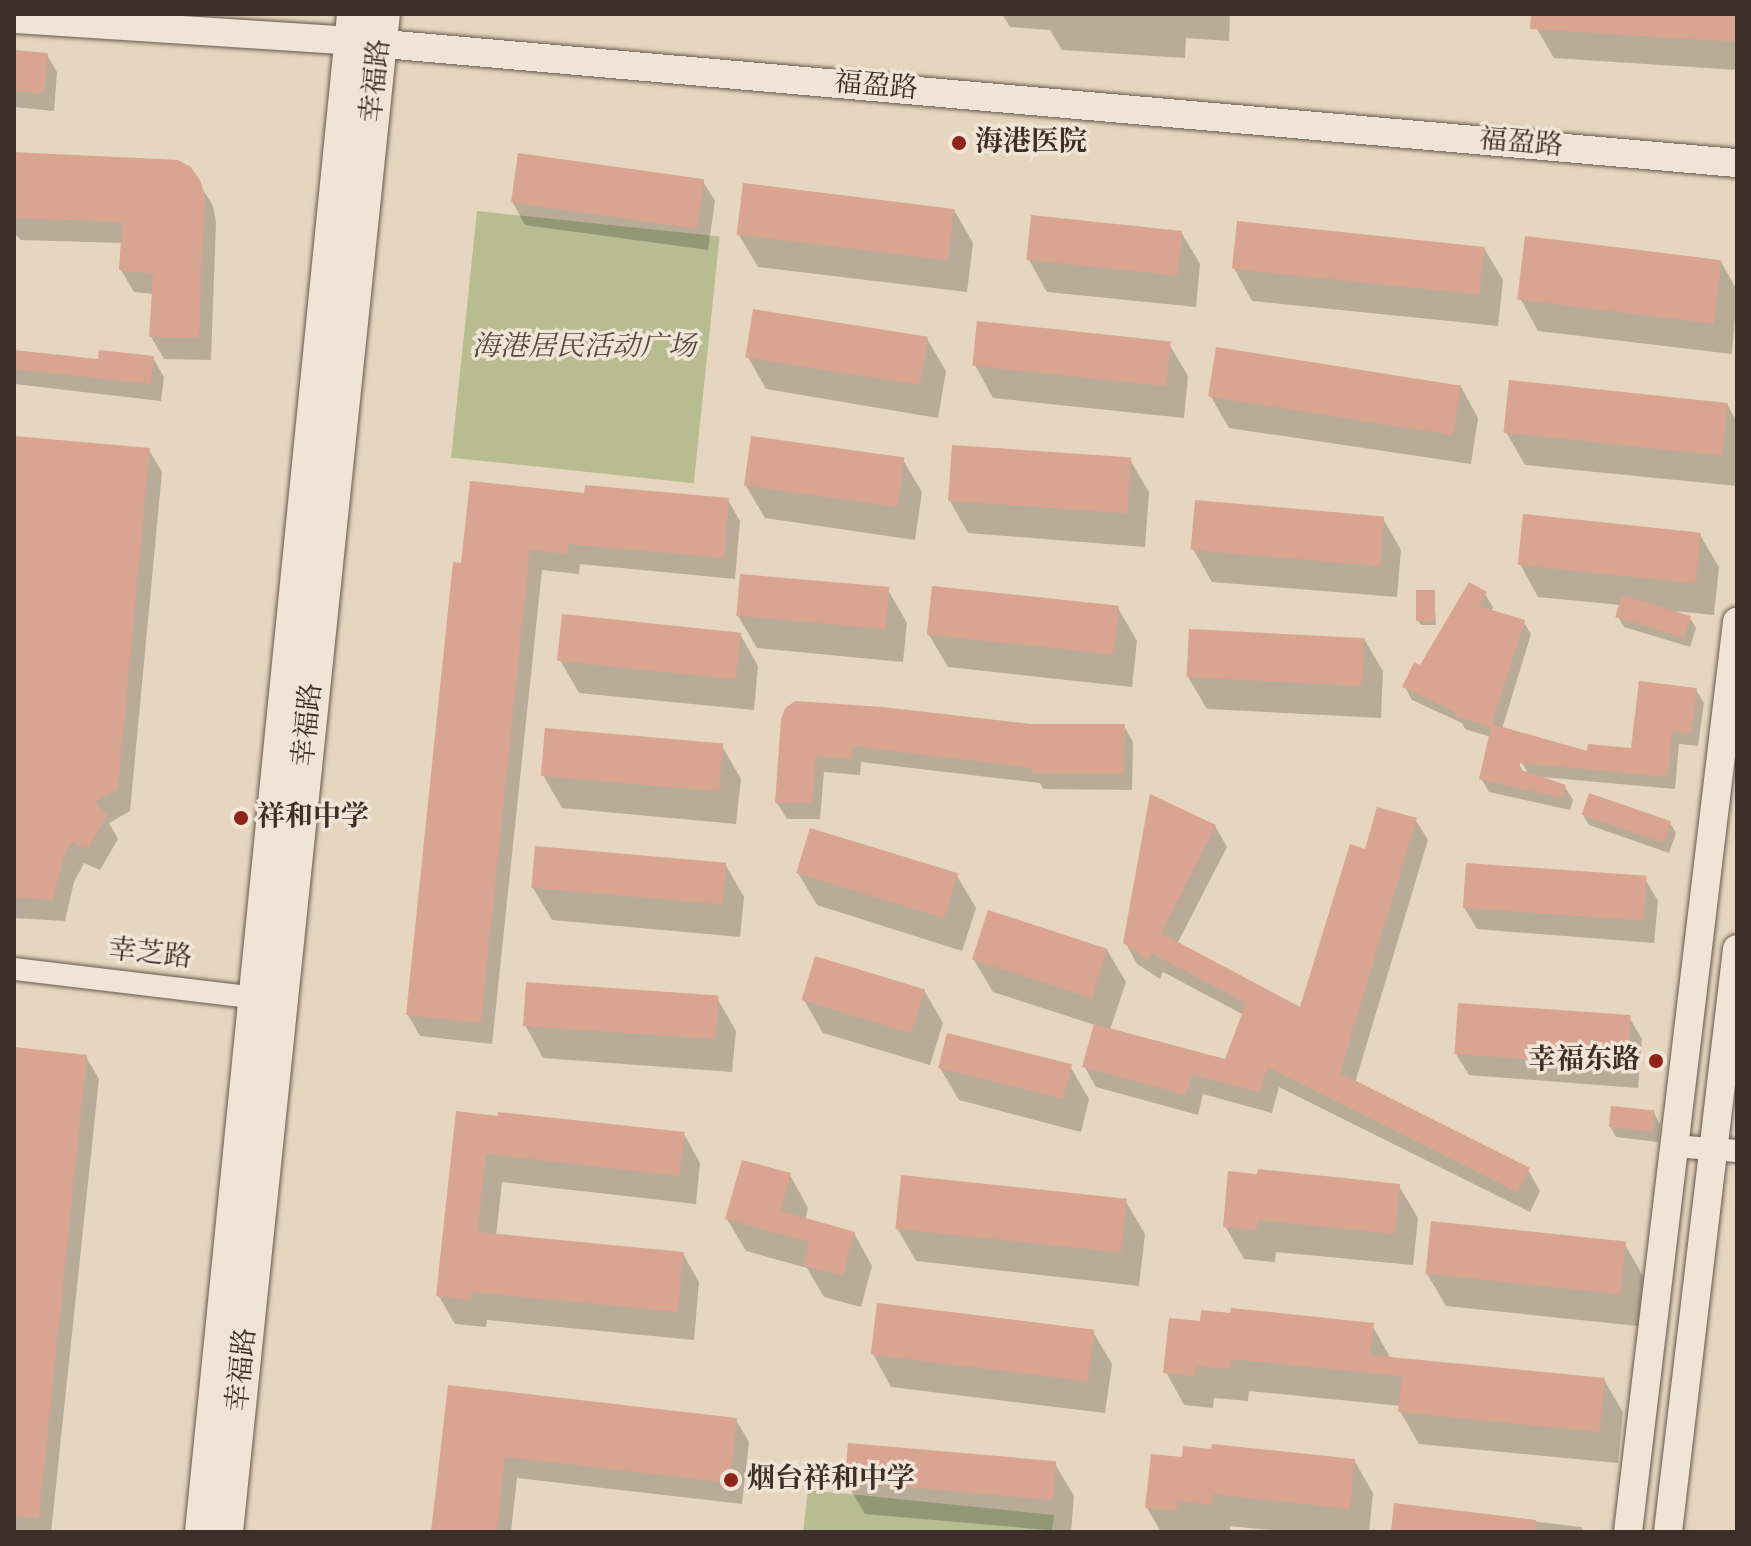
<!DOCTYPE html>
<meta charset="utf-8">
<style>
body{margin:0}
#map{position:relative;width:1751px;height:1546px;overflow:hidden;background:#e6d6bf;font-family:Vollkorn,"Noto Serif SC",serif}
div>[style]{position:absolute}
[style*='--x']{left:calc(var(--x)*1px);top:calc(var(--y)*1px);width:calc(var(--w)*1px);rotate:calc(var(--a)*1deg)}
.green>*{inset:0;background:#b7bd91;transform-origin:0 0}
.shadow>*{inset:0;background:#0003}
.building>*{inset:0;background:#d9a591;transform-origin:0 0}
.roads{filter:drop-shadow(0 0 2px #66584e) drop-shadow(0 0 2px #66584e)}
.minor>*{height:22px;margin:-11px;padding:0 11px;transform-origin:11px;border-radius:11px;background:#efe4d5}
.tertiary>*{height:28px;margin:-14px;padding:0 14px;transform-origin:14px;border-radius:14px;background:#efe4d5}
.secondary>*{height:32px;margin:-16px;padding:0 16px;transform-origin:16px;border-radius:16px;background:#efe4d5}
.dots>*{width:22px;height:22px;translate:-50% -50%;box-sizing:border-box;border:4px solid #efe4d5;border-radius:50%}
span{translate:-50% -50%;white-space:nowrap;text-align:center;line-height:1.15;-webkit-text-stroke:7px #efe4d5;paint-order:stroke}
.street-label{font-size:28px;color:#3c2e28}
.poi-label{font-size:28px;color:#3c2e28;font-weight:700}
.left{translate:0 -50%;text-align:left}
.right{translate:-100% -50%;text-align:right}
.park-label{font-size:28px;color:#554b3d;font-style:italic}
.frame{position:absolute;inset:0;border:16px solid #3c2e28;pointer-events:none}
</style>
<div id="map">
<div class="green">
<i style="left:477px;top:211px;width:244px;height:248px;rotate:6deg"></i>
<i style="clip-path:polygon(808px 1490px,1054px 1515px,1052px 1532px,803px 1532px)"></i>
</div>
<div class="shadow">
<i style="clip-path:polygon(1002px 14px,1230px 14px,1229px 41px,1186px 38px,1185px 58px,1062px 50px,1050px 30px,1010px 27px)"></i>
<i style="clip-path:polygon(1538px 14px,1737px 14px,1737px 70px,1554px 58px,1537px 29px)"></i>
<i style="clip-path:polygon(14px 52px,47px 55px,57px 72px,54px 111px,14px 107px)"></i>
<i style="clip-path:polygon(14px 154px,199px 183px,213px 206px,216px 222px,211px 360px,164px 359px,151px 337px,154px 294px,134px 292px,121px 270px,123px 243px,21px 240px,14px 233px)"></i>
<i style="clip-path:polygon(702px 180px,715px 201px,708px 250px,525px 225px,513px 203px)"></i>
<i style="clip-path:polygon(954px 210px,973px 243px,967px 292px,758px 267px,739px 235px)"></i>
<i style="clip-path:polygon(1181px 232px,1200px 264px,1196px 307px,1047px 292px,1029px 260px)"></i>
<i style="clip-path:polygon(1484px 248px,1503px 280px,1498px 326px,1252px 301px,1234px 268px)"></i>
<i style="clip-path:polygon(1721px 262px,1737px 290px,1732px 354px,1538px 331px,1520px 298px)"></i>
<i style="clip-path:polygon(927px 339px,946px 371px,938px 418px,766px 389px,748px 357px)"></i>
<i style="clip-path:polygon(1169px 344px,1188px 376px,1184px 418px,993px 398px,975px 365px)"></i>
<i style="clip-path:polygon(14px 352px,100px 361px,153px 358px,164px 377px,161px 401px,14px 384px)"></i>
<i style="clip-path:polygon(1460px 385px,1478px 418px,1471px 464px,1229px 428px,1210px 395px)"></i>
<i style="clip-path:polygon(1727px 404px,1737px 422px,1737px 486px,1525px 465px,1506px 432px)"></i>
<i style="clip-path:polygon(14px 438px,149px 450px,162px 472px,130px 811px,109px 823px,118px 839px,100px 870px,84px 863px,74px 882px,65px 921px,14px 918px)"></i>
<i style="clip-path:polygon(903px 460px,922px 492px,915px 540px,765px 518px,746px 486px)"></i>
<i style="clip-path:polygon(1130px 460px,1149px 492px,1145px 547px,968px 533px,950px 501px)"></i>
<i style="clip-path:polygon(586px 495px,728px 500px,740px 521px,735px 579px,580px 564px,579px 574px,542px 570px,492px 1044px,420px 1036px,408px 1015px,463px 565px)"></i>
<i style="clip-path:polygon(1382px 517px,1401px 550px,1397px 597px,1212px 582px,1193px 549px)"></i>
<i style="clip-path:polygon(1700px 535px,1719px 567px,1714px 615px,1675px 611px,1690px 618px,1696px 628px,1690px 647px,1624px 627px,1618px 617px,1621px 605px,1538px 597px,1520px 564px)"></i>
<i style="clip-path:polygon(888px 590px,907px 623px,903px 662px,757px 648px,738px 616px)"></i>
<i style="clip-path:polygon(1434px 592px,1436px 625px,1421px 625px,1418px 621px)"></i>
<i style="clip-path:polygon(evenodd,1485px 594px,1493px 607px,1491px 611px,1523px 621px,1531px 634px,1502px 729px,1589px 754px,1632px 750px,1696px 690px,1704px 703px,1698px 746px,1679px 744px,1675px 789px,1542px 777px,1565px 787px,1573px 800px,1570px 810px,1489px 792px,1481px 778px,1491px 737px,1465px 729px,1462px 723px,1412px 700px,1405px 687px,1485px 594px,1517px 754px,1528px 773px,1524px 773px,1514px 756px,1517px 754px)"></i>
<i style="clip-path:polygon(1118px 608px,1137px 641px,1132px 687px,948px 667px,929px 635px)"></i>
<i style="clip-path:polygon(740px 634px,758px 666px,754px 710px,579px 693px,560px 660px)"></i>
<i style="clip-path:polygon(1364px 639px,1383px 671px,1381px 718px,1207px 709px,1188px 677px)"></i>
<i style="clip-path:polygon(783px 721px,1124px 726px,1133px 742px,1132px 790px,1043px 789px,1040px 783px,861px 762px,860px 775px,824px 772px,820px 819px,787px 819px,777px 803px)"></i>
<i style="clip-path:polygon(722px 746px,741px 779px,736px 824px,562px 808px,543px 775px)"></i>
<i style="clip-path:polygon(1583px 815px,1670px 823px,1676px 833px,1669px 853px,1589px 825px)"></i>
<i style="clip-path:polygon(1415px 819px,1428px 840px,1355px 1083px,1528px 1170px,1540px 1191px,1530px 1212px,1279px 1087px,1272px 1113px,1203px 1094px,1198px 1115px,1096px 1087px,1084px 1066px,1095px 1025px,993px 992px,974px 960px,1107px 950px,1126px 982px,1110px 1030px,1226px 1062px,1244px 1015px,1163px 972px,1160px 979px,1137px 964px,1125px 942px,1215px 826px,1227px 847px,1177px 944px,1301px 1009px,1367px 852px)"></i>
<i style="clip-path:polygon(725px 864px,744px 897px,740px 937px,552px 920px,533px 888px)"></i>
<i style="clip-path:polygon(798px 873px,957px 876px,976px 908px,962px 951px,817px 905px)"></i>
<i style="clip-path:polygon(1645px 879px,1658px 901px,1654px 943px,1477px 929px,1464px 907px)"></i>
<i style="clip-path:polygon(924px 990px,943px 1023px,930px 1065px,823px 1033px,804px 1000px)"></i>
<i style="clip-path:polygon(717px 998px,736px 1031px,732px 1072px,543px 1058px,525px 1025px)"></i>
<i style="clip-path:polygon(1629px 1017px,1642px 1039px,1638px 1088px,1469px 1075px,1456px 1054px)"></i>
<i style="clip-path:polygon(14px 1049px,86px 1057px,99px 1079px,51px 1532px,14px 1532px)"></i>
<i style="clip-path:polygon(1070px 1066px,1089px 1099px,1081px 1132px,959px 1100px,940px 1068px)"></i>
<i style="clip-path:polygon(458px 1113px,684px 1134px,700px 1163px,696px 1204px,502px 1182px,496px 1236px,683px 1254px,699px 1282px,694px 1340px,487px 1320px,486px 1327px,455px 1324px,438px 1295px)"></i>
<i style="clip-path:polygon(1654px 1113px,1660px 1124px,1658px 1142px,1616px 1137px,1610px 1126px)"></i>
<i style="clip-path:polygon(790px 1175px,808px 1208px,805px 1220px,854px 1233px,872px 1266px,861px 1307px,824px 1297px,807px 1268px,746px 1251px,727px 1219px)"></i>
<i style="clip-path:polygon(1399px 1186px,1418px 1218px,1413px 1265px,1276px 1252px,1275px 1262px,1244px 1259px,1225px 1226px)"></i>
<i style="clip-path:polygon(1126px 1202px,1145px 1234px,1139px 1286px,916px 1261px,897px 1228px)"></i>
<i style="clip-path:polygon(1624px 1243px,1643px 1276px,1638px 1326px,1446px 1306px,1427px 1274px)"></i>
<i style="clip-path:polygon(1372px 1325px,1391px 1359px,1604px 1380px,1623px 1412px,1618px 1463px,1419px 1444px,1400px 1411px,1401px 1406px,1249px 1391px,1248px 1401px,1214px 1398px,1213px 1408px,1184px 1405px,1166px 1372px)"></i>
<i style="clip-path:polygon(1093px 1332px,1112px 1364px,1105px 1413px,891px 1387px,873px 1354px)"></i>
<i style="clip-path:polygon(450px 1388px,736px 1420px,749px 1442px,742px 1504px,517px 1478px,511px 1532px,433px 1532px)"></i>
<i style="clip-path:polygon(1183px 1460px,1354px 1460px,1373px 1493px,1369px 1532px,1288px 1532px,1230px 1526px,1230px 1532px,1161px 1532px,1147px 1508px)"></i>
<i style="clip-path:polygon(1055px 1464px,1074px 1496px,1071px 1532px,865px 1514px,846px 1482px)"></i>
<i style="clip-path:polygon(1396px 1505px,1581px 1527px,1584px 1532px,1393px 1532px)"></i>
</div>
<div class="building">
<i style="clip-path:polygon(1531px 14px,1737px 14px,1737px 42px,1530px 29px)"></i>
<i style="left:14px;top:50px;width:34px;height:41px;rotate:5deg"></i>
<i style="clip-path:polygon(14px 152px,178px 160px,191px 167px,201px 182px,205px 198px,199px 338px,149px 337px,153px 274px,119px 270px,122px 222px,14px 218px)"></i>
<i style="left:518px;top:153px;width:188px;height:50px;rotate:8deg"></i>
<i style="left:743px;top:183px;width:213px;height:52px;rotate:7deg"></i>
<i style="left:1031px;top:215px;width:152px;height:45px;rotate:6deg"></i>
<i style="left:1237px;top:221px;width:249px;height:48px;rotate:6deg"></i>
<i style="left:1525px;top:236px;width:198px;height:64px;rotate:7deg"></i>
<i style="left:753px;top:309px;width:177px;height:49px;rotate:9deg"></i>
<i style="left:977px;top:321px;width:195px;height:45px;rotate:6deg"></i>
<i style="left:1216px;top:347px;width:248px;height:50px;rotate:9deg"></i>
<i style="clip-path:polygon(14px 350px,98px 359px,99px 350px,154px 356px,151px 384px,14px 369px)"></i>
<i style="left:1509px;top:380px;width:220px;height:53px;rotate:6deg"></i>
<i style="clip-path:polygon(14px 436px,150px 448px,118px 789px,95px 802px,107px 815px,88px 849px,71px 842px,63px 859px,53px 900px,14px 897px)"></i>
<i style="left:751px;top:436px;width:155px;height:50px;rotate:8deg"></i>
<i style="left:952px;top:445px;width:180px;height:56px;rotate:4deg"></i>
<i style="clip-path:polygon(470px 481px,584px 493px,585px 485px,729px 498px,724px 558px,569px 544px,568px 554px,530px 550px,481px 1023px,406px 1015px,453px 562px,461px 563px)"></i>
<i style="left:1195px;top:500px;width:190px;height:50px;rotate:5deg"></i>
<i style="left:1523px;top:514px;width:179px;height:51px;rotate:6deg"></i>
<i style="left:740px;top:574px;width:150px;height:42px;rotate:5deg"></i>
<i style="clip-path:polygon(1469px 582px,1487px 592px,1479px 606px,1525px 620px,1492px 724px,1587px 751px,1588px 744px,1631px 748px,1639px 681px,1697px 688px,1691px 734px,1672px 731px,1668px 777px,1520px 763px,1519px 769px,1566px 785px,1563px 798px,1479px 779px,1491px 727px,1455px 716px,1456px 712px,1402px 687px,1414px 662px,1420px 665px)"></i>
<i style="left:932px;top:586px;width:188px;height:49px;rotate:6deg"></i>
<i style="left:1416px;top:590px;width:19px;height:31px"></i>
<i style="left:1622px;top:595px;width:72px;height:23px;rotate:17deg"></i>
<i style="left:562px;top:614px;width:180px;height:47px;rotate:6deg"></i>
<i style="left:1189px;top:629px;width:176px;height:48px;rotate:3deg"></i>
<i style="clip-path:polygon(795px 701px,882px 707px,1032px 724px,1125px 724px,1124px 774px,1032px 773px,1032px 768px,852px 746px,852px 759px,816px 756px,812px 803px,775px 803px,781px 720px,785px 708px)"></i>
<i style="left:545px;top:728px;width:179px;height:48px;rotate:5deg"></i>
<i style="left:1589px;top:793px;width:87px;height:23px;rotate:19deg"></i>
<i style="clip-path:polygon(1150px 794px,1216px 825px,1161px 933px,1300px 1007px,1350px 844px,1365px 849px,1377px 807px,1417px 818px,1340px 1073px,1530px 1168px,1517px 1192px,1267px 1067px,1260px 1093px,1192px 1074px,1186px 1095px,1082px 1067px,1094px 1024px,1225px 1059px,1246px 1003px,1151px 953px,1148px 960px,1123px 943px)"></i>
<i style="left:810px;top:828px;width:155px;height:47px;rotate:17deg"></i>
<i style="left:535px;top:846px;width:192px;height:42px;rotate:5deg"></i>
<i style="left:1466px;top:863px;width:181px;height:45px;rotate:4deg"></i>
<i style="left:988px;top:910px;width:126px;height:52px;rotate:18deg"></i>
<i style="left:815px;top:956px;width:115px;height:46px;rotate:17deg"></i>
<i style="left:526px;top:982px;width:193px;height:44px;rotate:4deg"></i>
<i style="left:1458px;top:1003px;width:173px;height:51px;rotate:4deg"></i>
<i style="left:947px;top:1033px;width:129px;height:36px;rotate:14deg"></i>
<i style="clip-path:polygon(14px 1047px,87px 1055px,39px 1518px,14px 1516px)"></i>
<i style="left:1611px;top:1106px;width:44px;height:21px;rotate:6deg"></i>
<i style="clip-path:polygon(456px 1111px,498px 1116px,498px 1112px,685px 1132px,680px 1176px,486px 1154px,478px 1232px,684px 1252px,678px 1312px,471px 1292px,471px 1300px,436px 1296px)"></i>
<i style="clip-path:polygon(742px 1160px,791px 1173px,781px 1211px,855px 1232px,843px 1276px,803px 1265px,809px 1242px,725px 1219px)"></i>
<i style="clip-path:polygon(1258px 1169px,1400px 1184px,1395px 1234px,1258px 1220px,1257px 1230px,1223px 1227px,1228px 1171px,1257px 1174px)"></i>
<i style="left:901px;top:1175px;width:227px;height:54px;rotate:6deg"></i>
<i style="left:1431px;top:1221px;width:196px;height:53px;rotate:6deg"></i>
<i style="left:877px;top:1303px;width:219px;height:52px;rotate:7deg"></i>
<i style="clip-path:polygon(1231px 1308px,1374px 1323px,1370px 1355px,1605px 1378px,1600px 1432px,1398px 1412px,1402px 1376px,1231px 1359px,1230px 1369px,1196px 1366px,1195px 1376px,1163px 1373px,1169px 1318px,1200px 1321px,1201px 1310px,1230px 1313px)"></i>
<i style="clip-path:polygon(448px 1385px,737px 1418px,730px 1483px,505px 1457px,497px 1532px,431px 1532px)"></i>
<i style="left:848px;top:1443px;width:209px;height:39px;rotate:5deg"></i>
<i style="clip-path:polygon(1212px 1444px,1355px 1459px,1350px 1509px,1213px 1494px,1212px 1505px,1178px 1501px,1177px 1511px,1145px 1508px,1151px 1454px,1182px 1457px,1183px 1446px,1211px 1449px)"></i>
<i style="clip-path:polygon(1394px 1503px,1536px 1520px,1535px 1532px,1391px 1532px)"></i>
</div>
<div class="roads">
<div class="minor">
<i style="--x:14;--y:969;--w:254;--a:6.8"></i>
<i style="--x:1674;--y:1146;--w:63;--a:4.5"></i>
</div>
<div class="tertiary">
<i style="--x:14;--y:19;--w:337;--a:3.7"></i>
<i style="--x:350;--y:41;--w:1392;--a:5.03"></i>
<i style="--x:1628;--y:1532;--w:917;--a:-83.17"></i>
<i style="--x:1668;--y:1532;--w:587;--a:-83.25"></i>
</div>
<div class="secondary">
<i style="--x:201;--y:1532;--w:1526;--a:-84.28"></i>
<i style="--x:227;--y:1532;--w:1526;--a:-84.1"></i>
</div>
</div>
<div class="dots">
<i style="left:959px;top:143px;background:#8f2418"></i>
<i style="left:241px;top:818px;background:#8f2418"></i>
<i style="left:1656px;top:1061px;background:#8f2418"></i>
<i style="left:731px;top:1480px;background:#8f2418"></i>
</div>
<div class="street-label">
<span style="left:377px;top:81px;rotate:-84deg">幸福路</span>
<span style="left:876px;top:87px;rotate:5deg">福盈路</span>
<span style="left:1521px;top:144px;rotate:5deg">福盈路</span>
<span style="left:309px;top:725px;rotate:-84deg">幸福路</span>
<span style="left:150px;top:955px;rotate:6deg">幸芝路</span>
<span style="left:243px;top:1370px;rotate:-84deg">幸福路</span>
</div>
<div class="poi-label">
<span class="left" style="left:975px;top:143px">海港医院</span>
<span class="left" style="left:257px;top:818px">祥和中学</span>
<span class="right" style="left:1640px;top:1061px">幸福东路</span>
<span class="left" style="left:747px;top:1480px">烟台祥和中学</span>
</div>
<div class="park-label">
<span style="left:584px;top:348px">海港居民活动广场</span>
</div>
<div class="frame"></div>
</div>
